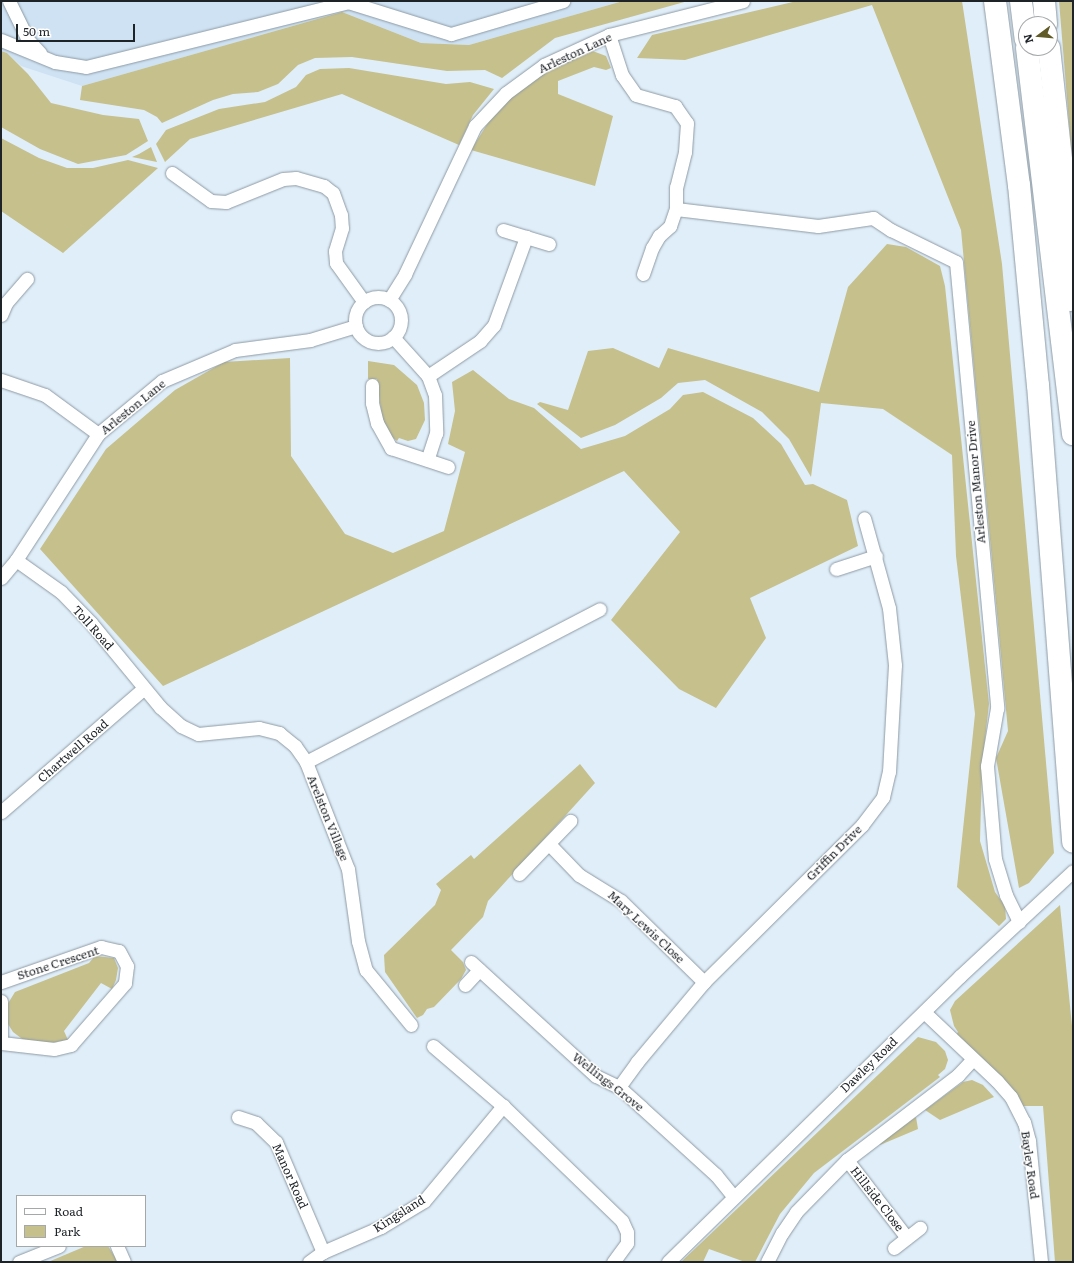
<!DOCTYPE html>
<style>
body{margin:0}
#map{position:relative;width:1074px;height:1263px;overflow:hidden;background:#e0eef9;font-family:Literata,serif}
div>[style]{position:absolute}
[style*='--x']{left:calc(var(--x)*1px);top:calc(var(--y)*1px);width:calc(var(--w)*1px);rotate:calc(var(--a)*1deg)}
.built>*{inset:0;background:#cee2f3}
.green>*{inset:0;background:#c6c08d}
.roads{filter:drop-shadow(0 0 1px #8d9aa4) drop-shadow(0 0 1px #8d9aa4)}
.street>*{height:13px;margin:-6.5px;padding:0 6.5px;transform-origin:6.5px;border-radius:6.5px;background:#fff}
.street>.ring{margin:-6.5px;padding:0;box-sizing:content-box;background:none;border:13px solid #fff;border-radius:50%}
.highway>*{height:22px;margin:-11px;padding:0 11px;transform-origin:11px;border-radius:11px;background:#fff}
span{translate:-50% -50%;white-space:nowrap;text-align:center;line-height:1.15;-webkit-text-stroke:3px #fff;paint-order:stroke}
.street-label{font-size:12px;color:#1e2327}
.frame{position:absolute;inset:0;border:2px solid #1e2327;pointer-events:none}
.legend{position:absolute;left:16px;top:1195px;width:130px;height:52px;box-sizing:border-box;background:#fff;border:1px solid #a5a7a9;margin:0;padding:5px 7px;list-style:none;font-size:12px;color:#1e2327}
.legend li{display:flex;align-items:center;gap:8px;height:20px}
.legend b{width:20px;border:1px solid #a5a7a9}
.north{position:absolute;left:1018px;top:16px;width:40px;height:40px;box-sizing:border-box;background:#fff;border:1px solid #a5a7a9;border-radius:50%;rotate:254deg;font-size:11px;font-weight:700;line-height:16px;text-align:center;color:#1e2327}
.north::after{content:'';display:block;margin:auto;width:14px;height:18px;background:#615b27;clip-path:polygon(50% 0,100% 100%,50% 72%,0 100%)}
.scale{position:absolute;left:16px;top:24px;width:119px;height:18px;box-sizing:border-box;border:2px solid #1e2327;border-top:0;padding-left:5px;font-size:12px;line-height:14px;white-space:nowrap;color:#1e2327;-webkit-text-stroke:3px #fff;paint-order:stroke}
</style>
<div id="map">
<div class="built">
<i style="clip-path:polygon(1px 1px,623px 1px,469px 45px,421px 43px,342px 12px,82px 86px,21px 66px,7px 53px,1px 51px)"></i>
</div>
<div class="green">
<i style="clip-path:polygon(623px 1px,688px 1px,555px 38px,502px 78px,485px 70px,447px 71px,352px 57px,315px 58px,298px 65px,278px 84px,258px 92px,233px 94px,213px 100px,162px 123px,157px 117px,144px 110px,80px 100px,82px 86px,342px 12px,421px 43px,469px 45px)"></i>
<i style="clip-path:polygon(797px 1px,962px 1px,1002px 264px,1054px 853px,1029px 883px,1019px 888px,996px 758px,1008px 731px,961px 230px,872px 5px,685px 60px,637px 58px,652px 35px)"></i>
<i style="clip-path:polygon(1059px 1px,1073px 1px,1073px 171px)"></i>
<i style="clip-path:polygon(590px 50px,606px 56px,611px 68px,606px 70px,594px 67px,558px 81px,558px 94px,613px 116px,595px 186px,471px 150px,491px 118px,519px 90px,551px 67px)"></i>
<i style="clip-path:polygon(1px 51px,7px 53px,28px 74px,51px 103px,103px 115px,139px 119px,148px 141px,126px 155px,78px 164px,40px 149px,1px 127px)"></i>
<i style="clip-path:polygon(349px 68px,446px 84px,470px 82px,494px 89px,473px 115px,459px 145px,342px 94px,190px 139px,165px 162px,156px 144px,166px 130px,219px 109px,265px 102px,296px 87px,306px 75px,320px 69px)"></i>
<i style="clip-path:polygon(1px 138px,39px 158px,67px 168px,93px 168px,128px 160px,158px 168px,63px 253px,1px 211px)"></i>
<i style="clip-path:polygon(151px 147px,157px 162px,132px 157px,139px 154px)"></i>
<i style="clip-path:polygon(887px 244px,906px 247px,940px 266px,945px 286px,989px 704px,982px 766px,980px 841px,995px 892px,1005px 906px,1006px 919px,999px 926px,957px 887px,975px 714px,956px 556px,952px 455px,883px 409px,821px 403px,811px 477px,789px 439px,762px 412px,705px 380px,678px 383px,661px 398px,615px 425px,581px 438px,537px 404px,540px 402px,568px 410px,588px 351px,613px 348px,659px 368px,668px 348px,819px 392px,848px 287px)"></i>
<i style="clip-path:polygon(290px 358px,291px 456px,345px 534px,393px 553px,444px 531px,465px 452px,448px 444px,455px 411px,452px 382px,473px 370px,509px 399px,534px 408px,581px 449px,625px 436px,670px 409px,683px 395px,703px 392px,753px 418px,781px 444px,805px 485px,813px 484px,847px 500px,858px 546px,750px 598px,766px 638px,716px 708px,679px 689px,611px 620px,680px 532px,624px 471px,163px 686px,40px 549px,106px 449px,175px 390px,224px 362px)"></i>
<i style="clip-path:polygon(368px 361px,394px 365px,417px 385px,424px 403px,425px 420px,416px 439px,408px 441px,399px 438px,397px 441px,392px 437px,382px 419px,377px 379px,368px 379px)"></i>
<i style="clip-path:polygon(580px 764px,595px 783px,488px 901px,483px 917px,451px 950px,463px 962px,466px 970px,461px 979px,434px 1007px,427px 1009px,423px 1015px,417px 1018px,385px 972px,384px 955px,435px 905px,441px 890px,436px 884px,471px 855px,474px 859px)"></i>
<i style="clip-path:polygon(1060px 905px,1073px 1036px,1073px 1262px,1055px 1262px,1043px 1106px,1020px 1106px,956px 1035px,958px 1032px,954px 1026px,950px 1010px,955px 1001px)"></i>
<i style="clip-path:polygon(95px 956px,114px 958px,118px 968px,116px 980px,112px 989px,101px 983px,64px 1031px,68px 1040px,50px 1043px,25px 1041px,13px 1032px,8px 1024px,7px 1005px,15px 992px,89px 963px)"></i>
<i style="clip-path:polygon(918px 1037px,936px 1042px,945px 1051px,948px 1060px,945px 1069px,938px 1075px,940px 1077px,814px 1173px,780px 1214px,755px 1262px,745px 1262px,709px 1249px,703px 1262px,681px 1262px)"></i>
<i style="clip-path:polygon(972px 1080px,983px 1085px,994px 1097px,940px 1120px,925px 1110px,963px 1082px)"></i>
<i style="clip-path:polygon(916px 1117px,918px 1129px,880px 1145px,879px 1143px)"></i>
<i style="clip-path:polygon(86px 1246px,108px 1246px,118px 1262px,48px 1262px)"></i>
</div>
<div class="roads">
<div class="street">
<i style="--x:9;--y:1;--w:43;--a:64"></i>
<i style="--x:28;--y:40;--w:18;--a:47"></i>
<i style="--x:609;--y:35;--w:42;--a:72"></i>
<i style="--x:622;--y:75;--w:24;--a:55"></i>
<i style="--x:636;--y:95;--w:41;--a:15.8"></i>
<i style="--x:675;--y:106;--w:21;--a:55"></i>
<i style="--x:687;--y:123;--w:29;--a:94"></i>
<i style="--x:685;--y:152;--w:36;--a:104"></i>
<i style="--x:676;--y:187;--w:22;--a:90"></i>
<i style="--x:676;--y:209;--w:143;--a:6.8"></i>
<i style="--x:818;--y:226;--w:56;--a:-8.3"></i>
<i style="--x:873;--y:218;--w:22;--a:34"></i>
<i style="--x:891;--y:230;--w:72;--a:26.2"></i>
<i style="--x:956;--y:262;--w:448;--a:84.7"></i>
<i style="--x:997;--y:708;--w:59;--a:99.8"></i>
<i style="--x:987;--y:766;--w:93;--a:85.1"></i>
<i style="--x:995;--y:859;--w:38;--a:73"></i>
<i style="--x:1006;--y:895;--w:30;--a:64"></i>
<i style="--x:1;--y:40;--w:58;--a:22.2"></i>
<i style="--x:55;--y:62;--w:31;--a:9"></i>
<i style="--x:86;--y:67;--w:270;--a:-13.9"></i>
<i style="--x:348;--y:2;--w:108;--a:17.3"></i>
<i style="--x:451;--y:34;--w:117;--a:-16.4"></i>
<i style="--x:172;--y:173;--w:48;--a:35.7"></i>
<i style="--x:211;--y:201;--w:15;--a:4"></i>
<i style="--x:226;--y:202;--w:61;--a:-22"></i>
<i style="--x:283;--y:179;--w:13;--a:-4"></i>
<i style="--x:296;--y:178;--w:29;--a:16"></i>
<i style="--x:324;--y:186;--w:11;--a:38"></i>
<i style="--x:333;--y:193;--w:23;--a:70"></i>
<i style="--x:341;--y:215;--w:13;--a:86"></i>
<i style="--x:342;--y:228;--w:24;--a:107"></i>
<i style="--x:335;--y:251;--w:12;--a:85"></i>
<i style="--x:336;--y:263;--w:48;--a:54.3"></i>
<i style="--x:503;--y:230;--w:48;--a:16.9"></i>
<i style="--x:643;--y:274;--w:28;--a:-71"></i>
<i style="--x:652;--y:248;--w:14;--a:-60"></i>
<i style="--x:659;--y:236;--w:15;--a:-42"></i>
<i style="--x:670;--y:226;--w:18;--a:-71"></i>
<i class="ring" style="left:355px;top:297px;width:33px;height:33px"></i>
<i style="--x:389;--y:300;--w:31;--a:-58"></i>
<i style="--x:405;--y:274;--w:164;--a:-64.7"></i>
<i style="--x:475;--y:126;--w:45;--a:-46.8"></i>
<i style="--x:506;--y:93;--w:47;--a:-36.4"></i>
<i style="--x:544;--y:65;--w:72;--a:-24.8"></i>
<i style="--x:609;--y:35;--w:138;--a:-14.2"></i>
<i style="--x:1;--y:315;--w:13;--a:-67"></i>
<i style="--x:6;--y:303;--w:32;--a:-49"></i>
<i style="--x:393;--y:337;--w:52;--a:48.1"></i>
<i style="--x:428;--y:376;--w:20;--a:70"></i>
<i style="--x:435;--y:395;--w:38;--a:88"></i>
<i style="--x:436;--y:433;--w:28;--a:108"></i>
<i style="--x:428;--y:376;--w:63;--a:-33.9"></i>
<i style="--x:480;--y:341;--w:21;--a:-49"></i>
<i style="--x:494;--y:325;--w:94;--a:-70"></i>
<i style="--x:1;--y:380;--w:46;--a:18.8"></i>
<i style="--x:45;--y:395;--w:66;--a:36.3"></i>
<i style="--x:372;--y:385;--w:18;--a:90"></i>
<i style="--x:372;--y:403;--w:21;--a:76"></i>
<i style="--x:377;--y:423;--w:29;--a:61"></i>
<i style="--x:391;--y:448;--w:60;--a:18.4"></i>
<i style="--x:16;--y:560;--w:55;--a:35.4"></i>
<i style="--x:61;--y:592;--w:43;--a:45.9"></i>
<i style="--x:91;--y:623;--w:109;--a:50.6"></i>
<i style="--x:160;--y:707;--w:28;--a:42"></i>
<i style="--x:181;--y:726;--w:19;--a:25"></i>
<i style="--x:198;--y:734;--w:61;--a:-5.6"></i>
<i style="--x:259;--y:728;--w:21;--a:14"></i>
<i style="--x:279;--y:733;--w:21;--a:39"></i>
<i style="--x:295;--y:746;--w:19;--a:55"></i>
<i style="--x:306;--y:762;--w:115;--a:68.6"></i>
<i style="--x:348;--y:869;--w:73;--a:82.1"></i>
<i style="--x:358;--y:941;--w:30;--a:75"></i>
<i style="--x:366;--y:970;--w:71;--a:50.7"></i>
<i style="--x:836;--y:569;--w:42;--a:-18"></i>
<i style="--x:1;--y:578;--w:23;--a:-50"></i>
<i style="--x:16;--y:560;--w:150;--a:-56.9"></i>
<i style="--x:98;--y:434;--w:83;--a:-39.6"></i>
<i style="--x:162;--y:381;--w:79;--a:-23"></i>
<i style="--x:235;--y:350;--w:76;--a:-7.6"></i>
<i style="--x:310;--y:340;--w:48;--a:-16.9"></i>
<i style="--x:306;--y:762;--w:331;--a:-27.5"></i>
<i style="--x:1;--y:812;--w:189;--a:-40.9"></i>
<i style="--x:550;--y:845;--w:42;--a:46"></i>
<i style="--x:579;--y:875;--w:49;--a:31.8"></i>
<i style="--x:621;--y:901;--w:116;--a:44.3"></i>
<i style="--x:519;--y:874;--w:74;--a:-46.1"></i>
<i style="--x:471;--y:962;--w:169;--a:42.4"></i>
<i style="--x:596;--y:1076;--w:25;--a:26"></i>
<i style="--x:619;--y:1087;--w:30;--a:42"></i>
<i style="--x:641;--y:1107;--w:101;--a:42.2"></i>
<i style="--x:716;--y:1175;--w:28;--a:51"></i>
<i style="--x:1;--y:982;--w:106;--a:-19.3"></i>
<i style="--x:101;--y:947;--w:18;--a:13"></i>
<i style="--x:119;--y:951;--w:17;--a:62"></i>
<i style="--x:127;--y:966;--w:17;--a:97"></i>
<i style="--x:125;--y:983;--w:82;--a:131.1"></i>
<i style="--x:71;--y:1045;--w:17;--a:167"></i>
<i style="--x:54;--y:1049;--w:53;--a:-173.5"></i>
<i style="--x:465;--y:985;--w:21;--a:-47"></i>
<i style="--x:1;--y:1001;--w:40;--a:90"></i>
<i style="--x:924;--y:1012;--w:100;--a:43.4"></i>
<i style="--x:997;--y:1081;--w:21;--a:49"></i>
<i style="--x:1011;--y:1097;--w:28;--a:63"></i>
<i style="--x:1024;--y:1122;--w:20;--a:75"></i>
<i style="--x:1029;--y:1141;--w:122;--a:84.3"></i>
<i style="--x:433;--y:1046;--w:92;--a:40.6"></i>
<i style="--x:503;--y:1106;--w:165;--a:44"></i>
<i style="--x:622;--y:1221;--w:12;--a:66"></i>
<i style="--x:627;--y:1232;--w:11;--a:90"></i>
<i style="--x:627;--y:1243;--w:24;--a:126"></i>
<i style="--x:619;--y:1087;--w:31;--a:-54"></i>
<i style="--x:637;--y:1062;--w:104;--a:-50.1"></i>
<i style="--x:704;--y:982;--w:223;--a:-44.8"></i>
<i style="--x:862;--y:825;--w:35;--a:-53"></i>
<i style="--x:883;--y:797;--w:26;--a:-77"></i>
<i style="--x:889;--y:772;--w:107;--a:-86.8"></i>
<i style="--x:895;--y:665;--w:57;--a:-96"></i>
<i style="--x:889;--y:608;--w:93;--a:-105.5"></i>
<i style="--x:238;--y:1117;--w:19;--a:18"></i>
<i style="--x:256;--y:1123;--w:28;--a:44"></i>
<i style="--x:276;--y:1142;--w:120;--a:66.9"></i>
<i style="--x:847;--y:1160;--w:98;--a:52.4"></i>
<i style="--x:117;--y:1246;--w:17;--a:66"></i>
<i style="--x:894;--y:1248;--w:33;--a:-38"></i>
<i style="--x:19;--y:1262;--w:43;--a:-21.8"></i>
<i style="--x:309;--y:1262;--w:17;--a:-36"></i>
<i style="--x:323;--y:1252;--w:63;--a:-23.3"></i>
<i style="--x:381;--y:1227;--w:50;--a:-31.2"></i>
<i style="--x:424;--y:1201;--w:124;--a:-50.3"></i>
<i style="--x:668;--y:1262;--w:409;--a:-44.4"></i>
<i style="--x:960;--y:976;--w:154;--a:-42.9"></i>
<i style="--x:767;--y:1262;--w:33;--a:-63"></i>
<i style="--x:782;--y:1233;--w:25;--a:-56"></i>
<i style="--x:796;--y:1212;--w:73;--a:-45.6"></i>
<i style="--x:847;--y:1160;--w:140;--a:-37.4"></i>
<i style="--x:958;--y:1075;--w:21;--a:-47"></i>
</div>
<div class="highway">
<i style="--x:995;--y:1;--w:186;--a:82.6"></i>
<i style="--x:1019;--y:185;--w:201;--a:84.6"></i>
<i style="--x:1038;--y:385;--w:458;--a:85.6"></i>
<i style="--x:1021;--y:1;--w:38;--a:83"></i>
<i style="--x:1044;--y:1;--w:23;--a:85"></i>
<i style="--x:1027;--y:48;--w:389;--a:83.2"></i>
<i style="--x:1049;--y:48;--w:177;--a:83.8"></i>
<i style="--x:1068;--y:224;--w:76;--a:88.5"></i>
</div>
</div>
<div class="street-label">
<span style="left:575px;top:53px;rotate:-25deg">Arleston Lane</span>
<span style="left:133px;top:407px;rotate:-39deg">Arleston Lane</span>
<span style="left:976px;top:482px;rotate:-95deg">Arleston Manor Drive</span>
<span style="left:93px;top:628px;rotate:48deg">Toll Road</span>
<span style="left:73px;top:751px;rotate:-41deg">Chartwell Road</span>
<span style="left:328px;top:818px;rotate:68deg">Arelston Village</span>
<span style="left:834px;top:853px;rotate:-45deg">Griffin Drive</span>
<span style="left:646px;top:927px;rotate:43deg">Mary Lewis Close</span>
<span style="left:58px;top:963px;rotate:-18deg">Stone Crescent</span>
<span style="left:869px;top:1065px;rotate:-44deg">Dawley Road</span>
<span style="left:608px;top:1082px;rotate:38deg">Wellings Grove</span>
<span style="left:1030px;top:1165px;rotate:82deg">Bayley Road</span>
<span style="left:290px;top:1176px;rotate:66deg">Manor Road</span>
<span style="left:877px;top:1199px;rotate:52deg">Hillside Close</span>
<span style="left:399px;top:1214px;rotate:-32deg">Kingsland</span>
</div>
<div class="frame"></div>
<ul class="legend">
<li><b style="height:5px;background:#fff"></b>Road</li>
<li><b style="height:11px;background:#c6c08d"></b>Park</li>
</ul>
<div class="north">N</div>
<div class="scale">50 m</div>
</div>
